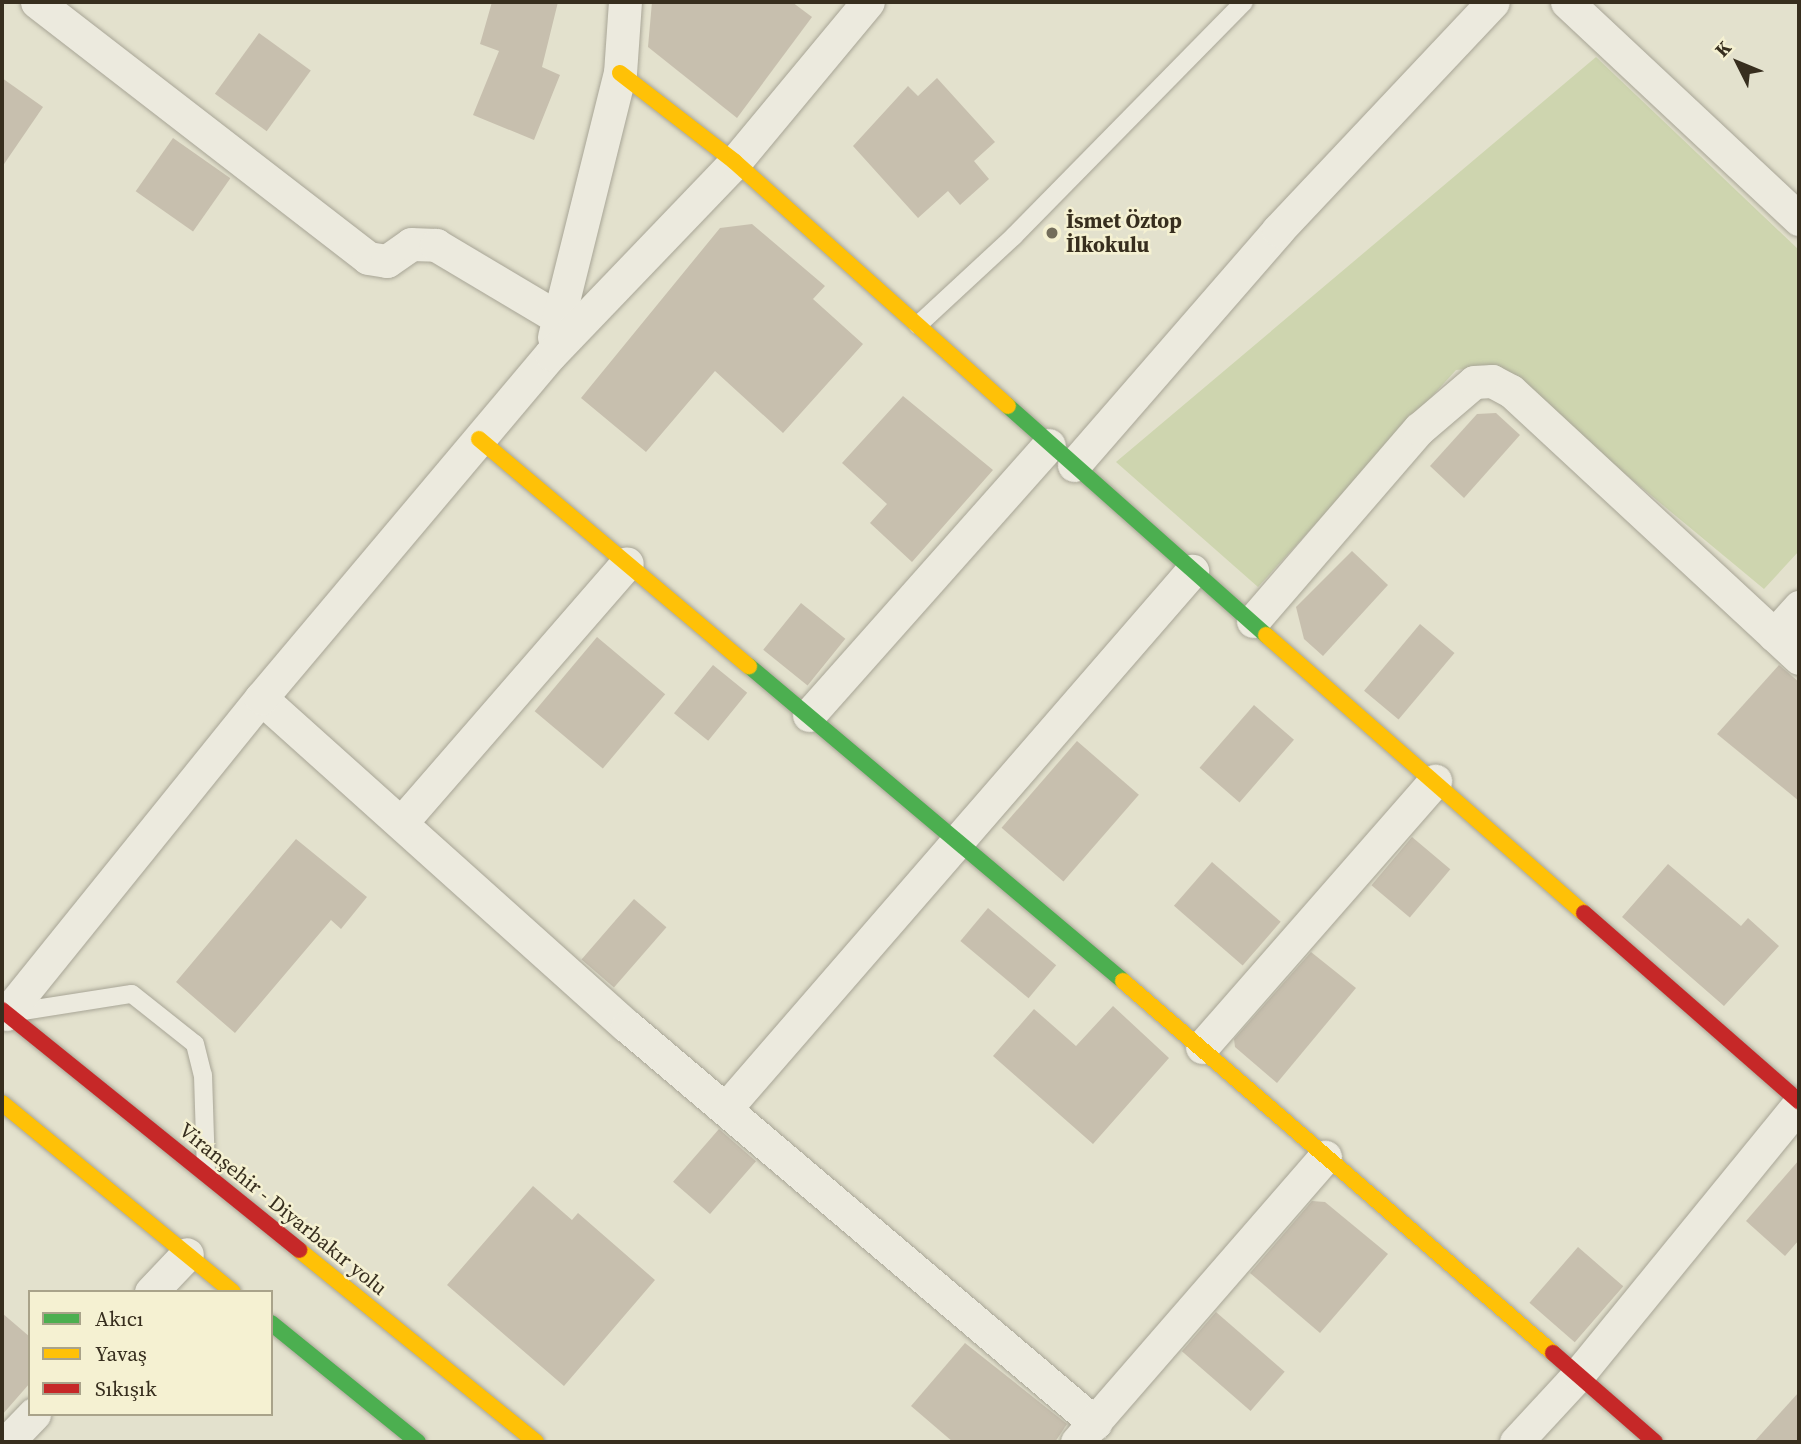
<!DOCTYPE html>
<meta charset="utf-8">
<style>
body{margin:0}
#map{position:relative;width:1801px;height:1444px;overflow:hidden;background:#e3e1cd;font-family:"Source Serif 4",serif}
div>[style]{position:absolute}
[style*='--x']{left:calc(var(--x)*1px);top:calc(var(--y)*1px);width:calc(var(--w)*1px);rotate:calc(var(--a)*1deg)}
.green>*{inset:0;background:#ced5af}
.building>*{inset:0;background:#c7bfae;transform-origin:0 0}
.roads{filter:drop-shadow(0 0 2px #a8a596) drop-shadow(0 0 2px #a8a596)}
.lane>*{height:18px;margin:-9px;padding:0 9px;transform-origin:9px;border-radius:9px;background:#eceade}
.street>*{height:33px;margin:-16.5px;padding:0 16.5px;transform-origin:16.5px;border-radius:16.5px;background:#eceade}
.fast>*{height:16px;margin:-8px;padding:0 8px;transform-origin:8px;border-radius:8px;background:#4caf50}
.slow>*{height:16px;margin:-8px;padding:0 8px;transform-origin:8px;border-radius:8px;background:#ffc107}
.jam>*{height:16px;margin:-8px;padding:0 8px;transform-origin:8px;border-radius:8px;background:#c62828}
.dots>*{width:19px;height:19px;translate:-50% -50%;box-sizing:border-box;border:4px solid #f5f1d2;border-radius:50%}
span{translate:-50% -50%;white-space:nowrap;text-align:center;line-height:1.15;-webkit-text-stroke:5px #f5f1d2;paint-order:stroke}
.poi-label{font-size:21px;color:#372e1e;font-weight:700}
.left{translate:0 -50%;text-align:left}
.street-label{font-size:21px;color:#372e1e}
.frame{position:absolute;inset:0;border:4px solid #372e1e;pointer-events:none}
.legend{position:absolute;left:28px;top:1290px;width:245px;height:126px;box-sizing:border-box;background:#f5f1d2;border:2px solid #a9a38a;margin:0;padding:9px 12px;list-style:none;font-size:21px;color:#372e1e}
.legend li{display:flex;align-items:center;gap:14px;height:35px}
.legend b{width:35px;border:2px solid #a9a38a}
.north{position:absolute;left:1703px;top:28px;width:70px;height:70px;-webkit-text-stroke:5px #f5f1d2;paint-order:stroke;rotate:313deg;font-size:19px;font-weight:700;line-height:28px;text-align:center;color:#372e1e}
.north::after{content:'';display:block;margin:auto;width:24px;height:32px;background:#372e1e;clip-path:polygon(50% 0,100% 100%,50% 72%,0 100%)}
</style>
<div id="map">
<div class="green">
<i style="clip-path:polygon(1596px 57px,1799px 250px,1799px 551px,1764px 589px,1495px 366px,1456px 370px,1258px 587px,1116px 462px)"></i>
</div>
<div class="building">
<i style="clip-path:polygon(492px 2px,558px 2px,542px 67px,560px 75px,534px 140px,473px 115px,499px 51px,480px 44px)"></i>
<i style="clip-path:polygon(652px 2px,792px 2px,812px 17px,737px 118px,648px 47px)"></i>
<i style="left:259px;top:33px;width:64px;height:75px;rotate:36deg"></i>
<i style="clip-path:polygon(2px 78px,43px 107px,2px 167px)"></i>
<i style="clip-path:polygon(937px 78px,995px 142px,974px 161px,989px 179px,960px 205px,948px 191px,918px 218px,853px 146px,908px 86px,918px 96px)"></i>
<i style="left:173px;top:138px;width:70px;height:65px;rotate:35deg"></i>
<i style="clip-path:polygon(752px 224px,825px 286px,813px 299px,863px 344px,783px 433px,715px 371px,646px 452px,581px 398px,720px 228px)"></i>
<i style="clip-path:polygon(903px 396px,993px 470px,912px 562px,870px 523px,887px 504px,842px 463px)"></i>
<i style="clip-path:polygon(1496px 413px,1520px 435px,1464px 498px,1430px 466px,1477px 414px)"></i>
<i style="clip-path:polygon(1352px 551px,1388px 585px,1323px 656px,1304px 639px,1296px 607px)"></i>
<i style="left:801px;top:603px;width:57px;height:60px;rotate:39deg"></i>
<i style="left:1420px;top:624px;width:45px;height:87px;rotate:40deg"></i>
<i style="left:597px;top:637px;width:89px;height:97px;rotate:40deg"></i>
<i style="left:713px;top:665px;width:44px;height:62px;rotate:39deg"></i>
<i style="clip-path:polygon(1779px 665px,1799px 682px,1799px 801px,1717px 734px)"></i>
<i style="left:1254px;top:705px;width:53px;height:83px;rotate:41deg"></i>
<i style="left:1077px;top:741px;width:82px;height:115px;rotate:41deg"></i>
<i style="left:1412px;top:837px;width:50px;height:63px;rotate:40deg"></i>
<i style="clip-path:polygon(296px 839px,367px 897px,341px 929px,331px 920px,235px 1033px,176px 982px)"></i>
<i style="left:1212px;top:862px;width:91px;height:58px;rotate:41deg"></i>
<i style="clip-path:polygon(1668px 864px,1741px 926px,1748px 918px,1779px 946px,1724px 1006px,1622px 917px)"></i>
<i style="left:634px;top:899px;width:43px;height:80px;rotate:41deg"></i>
<i style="left:988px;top:908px;width:89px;height:43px;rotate:40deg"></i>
<i style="clip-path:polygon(1311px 952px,1356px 988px,1277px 1083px,1235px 1047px,1234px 1039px)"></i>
<i style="clip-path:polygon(1113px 1006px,1169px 1058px,1093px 1144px,993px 1056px,1034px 1009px,1076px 1046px)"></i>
<i style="left:719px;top:1129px;width:49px;height:70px;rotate:41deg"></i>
<i style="clip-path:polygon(1799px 1160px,1799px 1240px,1785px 1256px,1746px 1221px)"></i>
<i style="clip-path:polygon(533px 1186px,572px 1220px,578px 1213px,655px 1280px,564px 1386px,447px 1285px)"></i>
<i style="clip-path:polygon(1312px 1201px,1325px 1202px,1388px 1254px,1320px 1333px,1250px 1273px)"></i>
<i style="left:1578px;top:1247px;width:60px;height:74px;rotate:41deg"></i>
<i style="left:1216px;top:1312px;width:91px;height:52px;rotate:41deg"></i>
<i style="clip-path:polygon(2px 1313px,30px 1337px,30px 1383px,2px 1415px)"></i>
<i style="clip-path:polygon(965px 1343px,1067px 1424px,1055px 1442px,953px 1442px,911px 1406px)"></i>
<i style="clip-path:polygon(1799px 1392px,1799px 1442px,1754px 1442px)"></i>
</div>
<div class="roads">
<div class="lane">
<i style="--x:918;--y:325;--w:131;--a:-42.8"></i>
<i style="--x:1014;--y:236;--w:328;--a:-45.5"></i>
<i style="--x:10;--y:1013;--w:123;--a:-8.9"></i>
<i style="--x:132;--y:994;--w:80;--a:38.4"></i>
<i style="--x:195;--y:1044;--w:32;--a:76"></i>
<i style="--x:203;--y:1075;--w:97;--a:88.2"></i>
</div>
<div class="street">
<i style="--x:37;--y:2;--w:418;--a:37.7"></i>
<i style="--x:368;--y:258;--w:19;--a:9"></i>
<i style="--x:387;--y:261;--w:29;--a:-35"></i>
<i style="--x:411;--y:244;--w:25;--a:2"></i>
<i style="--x:436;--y:245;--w:141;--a:30.8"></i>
<i style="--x:1567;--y:2;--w:318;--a:43.1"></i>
<i style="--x:554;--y:337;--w:272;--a:-76"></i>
<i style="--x:620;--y:73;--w:71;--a:-86"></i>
<i style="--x:1074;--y:465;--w:311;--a:-49"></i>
<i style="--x:1278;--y:230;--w:313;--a:-46.7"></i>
<i style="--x:1253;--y:621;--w:254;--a:-49.2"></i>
<i style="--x:1419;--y:429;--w:72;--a:-40.5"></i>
<i style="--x:1474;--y:382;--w:18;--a:-3"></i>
<i style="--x:1492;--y:381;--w:21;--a:28"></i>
<i style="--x:1511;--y:391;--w:393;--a:42.8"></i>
<i style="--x:1774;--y:635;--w:38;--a:-48"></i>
<i style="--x:261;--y:698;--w:491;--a:41.9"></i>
<i style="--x:627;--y:1026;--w:614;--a:40.31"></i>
<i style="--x:809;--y:715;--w:361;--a:-48.4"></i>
<i style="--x:401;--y:823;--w:344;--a:-49"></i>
<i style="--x:6;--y:1014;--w:406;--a:-51.1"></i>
<i style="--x:261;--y:698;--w:450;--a:-49.9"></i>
<i style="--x:551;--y:354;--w:266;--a:-46.2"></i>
<i style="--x:735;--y:162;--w:208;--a:-50.3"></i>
<i style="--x:1202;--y:1047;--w:354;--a:-48.8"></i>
<i style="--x:727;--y:1107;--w:710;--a:-49.06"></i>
<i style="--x:151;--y:1292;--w:52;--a:-46.5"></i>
<i style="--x:7;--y:1442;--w:39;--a:-46"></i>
<i style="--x:1077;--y:1442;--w:378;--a:-49"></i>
<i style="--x:1516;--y:1442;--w:91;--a:-47.2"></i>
<i style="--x:1578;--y:1375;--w:350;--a:-50.8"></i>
</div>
<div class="fast">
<i style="--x:1008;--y:406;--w:345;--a:41.6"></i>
<i style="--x:749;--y:666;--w:489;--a:40.1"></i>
<i style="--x:271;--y:1323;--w:189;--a:39"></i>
</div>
<div class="slow">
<i style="--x:620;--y:73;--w:145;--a:37.7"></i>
<i style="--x:735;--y:162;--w:366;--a:41.8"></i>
<i style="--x:479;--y:439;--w:353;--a:40.1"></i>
<i style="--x:1266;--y:635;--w:422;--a:41.2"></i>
<i style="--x:1123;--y:981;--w:569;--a:40.86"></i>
<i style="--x:2;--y:1103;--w:298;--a:39.3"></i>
<i style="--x:299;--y:1250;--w:305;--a:39"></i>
</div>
<div class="jam">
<i style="--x:1584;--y:913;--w:286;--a:41.2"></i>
<i style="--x:2;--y:1010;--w:382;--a:38.9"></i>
<i style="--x:1553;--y:1353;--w:135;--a:41.1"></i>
</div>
</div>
<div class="dots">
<i style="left:1052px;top:233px;background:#736d5b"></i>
</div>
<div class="poi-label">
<span class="left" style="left:1066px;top:233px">İsmet Öztop<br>İlkokulu</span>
</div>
<div class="street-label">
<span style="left:283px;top:1209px;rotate:39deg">Viranşehir - Diyarbakır yolu</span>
</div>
<div class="frame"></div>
<ul class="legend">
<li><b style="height:9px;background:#4caf50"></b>Akıcı</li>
<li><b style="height:9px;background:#ffc107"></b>Yavaş</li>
<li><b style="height:9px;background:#c62828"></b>Sıkışık</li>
</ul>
<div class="north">K</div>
</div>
